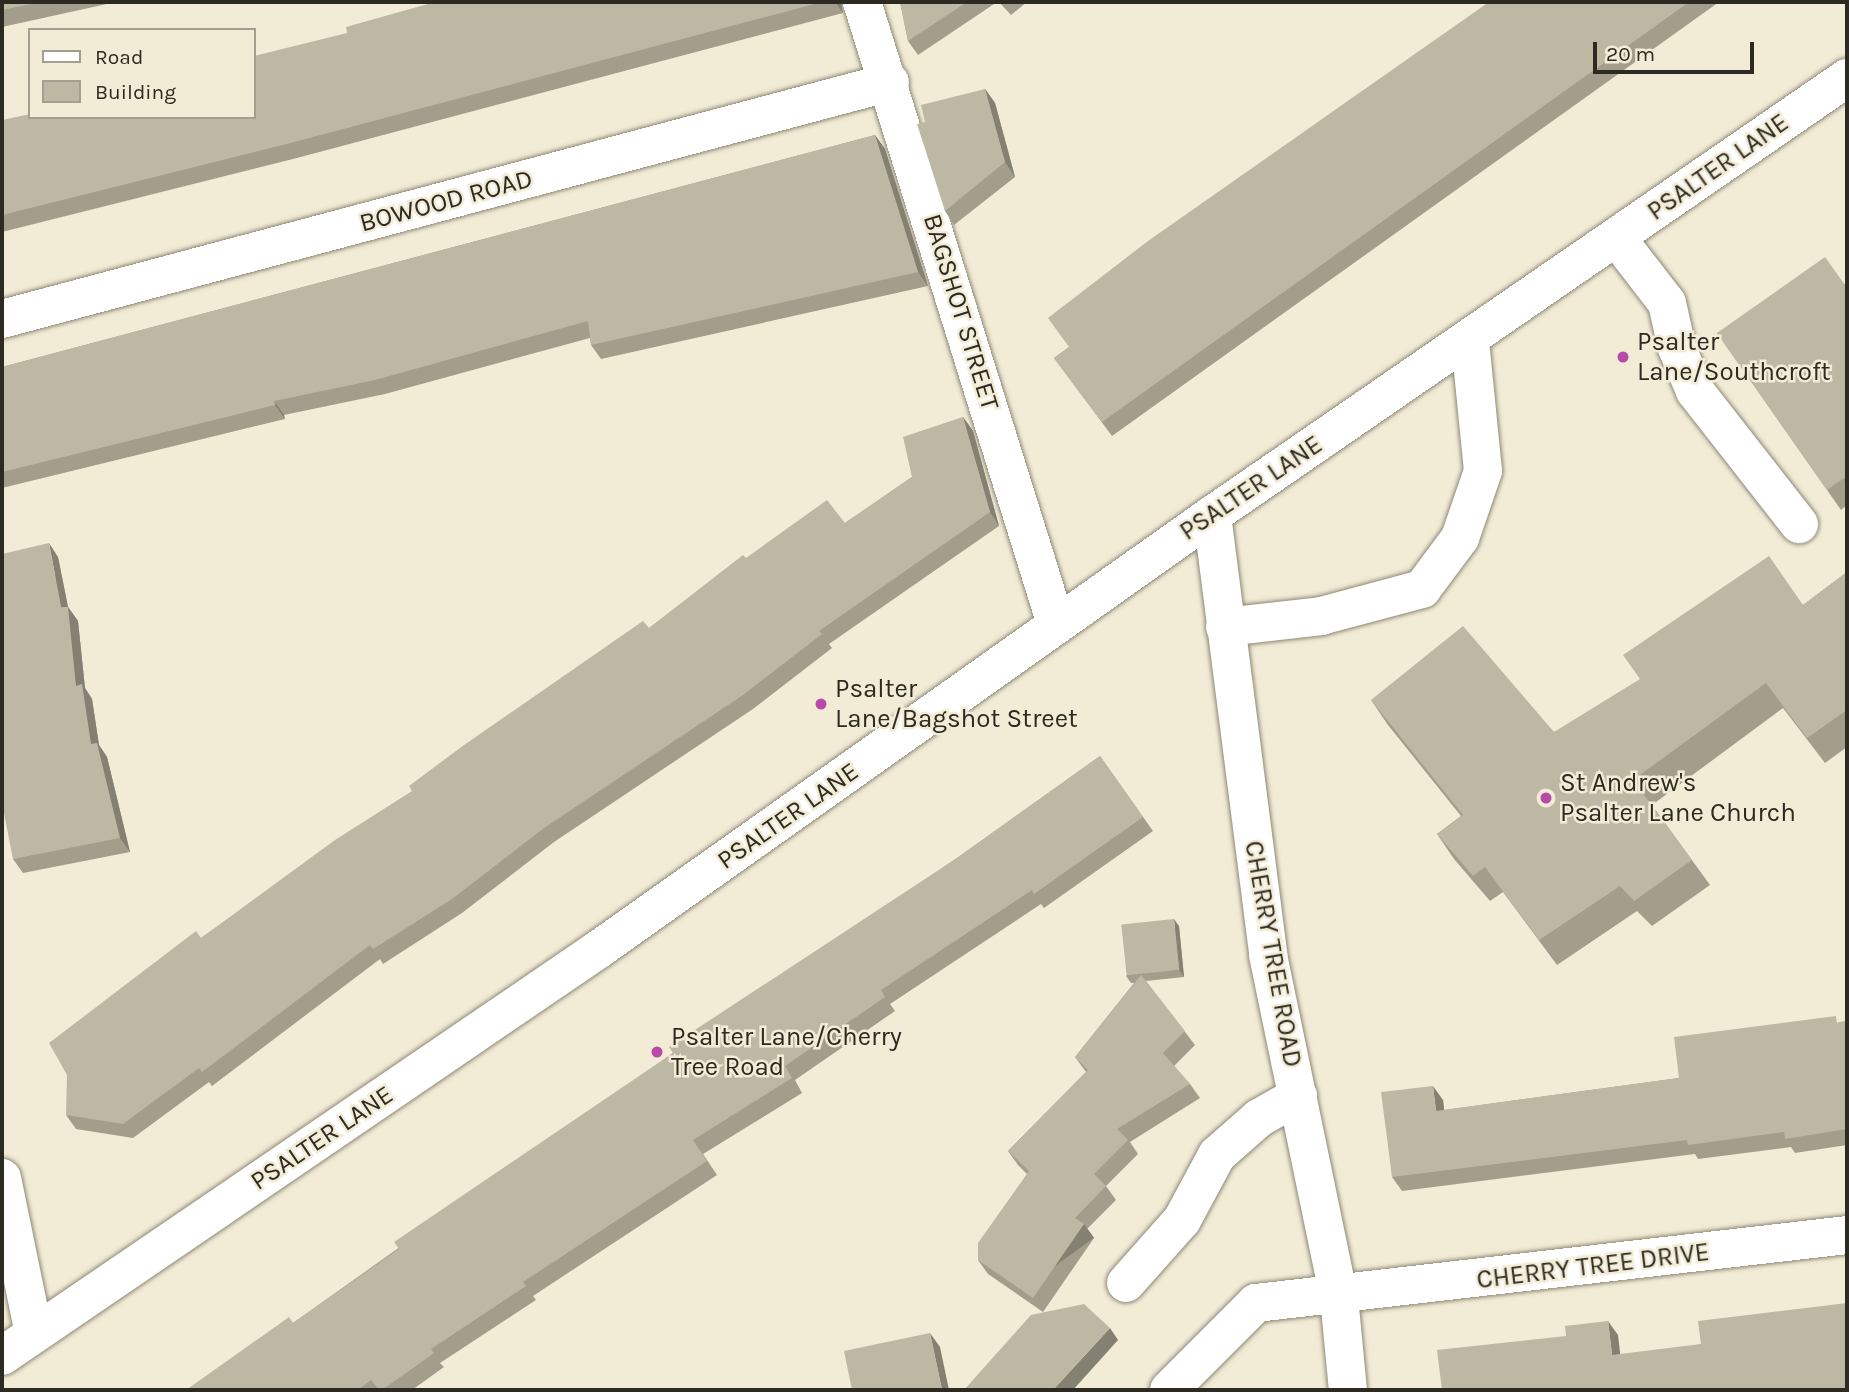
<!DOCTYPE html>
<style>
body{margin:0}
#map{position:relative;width:1849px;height:1392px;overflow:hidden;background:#f2ecd7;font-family:Karla,sans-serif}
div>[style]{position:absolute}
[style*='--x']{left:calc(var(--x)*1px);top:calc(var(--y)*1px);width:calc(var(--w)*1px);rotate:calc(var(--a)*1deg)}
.roads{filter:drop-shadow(0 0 2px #8e8875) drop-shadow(0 0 2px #8e8875)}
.minor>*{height:38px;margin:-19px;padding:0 19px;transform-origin:19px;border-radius:19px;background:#fff}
.wall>*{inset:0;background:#a39e8c}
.shaded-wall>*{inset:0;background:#848172;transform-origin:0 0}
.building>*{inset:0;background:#bdb8a3;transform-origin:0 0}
.dots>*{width:19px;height:19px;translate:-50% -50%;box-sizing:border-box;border:4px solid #f2ecd7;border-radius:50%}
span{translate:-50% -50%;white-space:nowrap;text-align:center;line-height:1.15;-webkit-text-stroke:5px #f2ecd7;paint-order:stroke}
.street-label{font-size:26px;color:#2d2a22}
.poi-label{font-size:26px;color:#2d2a22}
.left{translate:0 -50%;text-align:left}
.frame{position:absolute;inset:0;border:4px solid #2d2a22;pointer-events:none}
.legend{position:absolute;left:28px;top:28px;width:228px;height:91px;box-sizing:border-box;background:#f2ecd7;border:2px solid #a39e8f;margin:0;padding:9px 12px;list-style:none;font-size:21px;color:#2d2a22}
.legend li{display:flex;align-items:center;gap:14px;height:35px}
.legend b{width:35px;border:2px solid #a39e8f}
.scale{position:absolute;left:1593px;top:42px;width:161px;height:32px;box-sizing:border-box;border:4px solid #2d2a22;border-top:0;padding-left:9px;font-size:21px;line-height:24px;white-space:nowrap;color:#2d2a22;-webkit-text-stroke:5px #f2ecd7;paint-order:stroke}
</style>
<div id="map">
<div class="roads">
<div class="minor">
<i style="--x:862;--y:2;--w:652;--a:72.68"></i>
<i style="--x:1616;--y:237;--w:83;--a:52.3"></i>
<i style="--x:1667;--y:303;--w:46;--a:77.5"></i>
<i style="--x:1677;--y:348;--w:47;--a:67.3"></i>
<i style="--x:1695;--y:391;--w:169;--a:52"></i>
<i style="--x:2;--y:319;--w:919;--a:-14.94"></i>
<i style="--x:1212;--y:515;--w:444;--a:82.7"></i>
<i style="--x:1268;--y:955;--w:349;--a:78.3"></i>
<i style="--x:1339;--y:1297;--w:93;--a:84.5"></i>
<i style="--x:1225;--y:627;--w:97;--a:-6.5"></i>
<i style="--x:1321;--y:616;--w:105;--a:-15"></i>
<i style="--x:1422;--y:589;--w:64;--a:-53.3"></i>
<i style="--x:1460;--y:538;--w:71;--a:-71.1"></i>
<i style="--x:1483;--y:471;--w:132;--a:-95.7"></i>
<i style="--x:2;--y:1178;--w:159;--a:78.4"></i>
<i style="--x:1126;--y:1283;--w:84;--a:-48.4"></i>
<i style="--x:1182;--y:1220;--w:74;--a:-61.7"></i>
<i style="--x:1217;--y:1155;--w:56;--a:-41.4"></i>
<i style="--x:1259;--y:1118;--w:45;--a:-29.4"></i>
<i style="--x:2;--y:1356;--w:723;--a:-34.28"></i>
<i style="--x:599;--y:949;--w:751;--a:-35.3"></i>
<i style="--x:1212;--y:515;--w:771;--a:-34.54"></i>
<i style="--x:1169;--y:1390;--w:123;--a:-45"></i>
<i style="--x:1256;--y:1303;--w:595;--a:-6.56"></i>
</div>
</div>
<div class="wall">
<i style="clip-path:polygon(2px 2px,116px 2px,2px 27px)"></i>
<i style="clip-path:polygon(435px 2px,841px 2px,843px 13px,293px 159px,2px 232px,2px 120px,254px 117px,347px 33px)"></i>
<i style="clip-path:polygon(900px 2px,997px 2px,918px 55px,908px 41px)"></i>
<i style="clip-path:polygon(999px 2px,1027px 2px,1011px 15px)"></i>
<i style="clip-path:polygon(1489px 2px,1719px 2px,1112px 436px,1054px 358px,1069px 347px)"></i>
<i style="clip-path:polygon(985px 89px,995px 103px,1015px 177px,954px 225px,945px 211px,925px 122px)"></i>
<i style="clip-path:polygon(875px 135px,885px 149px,928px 286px,601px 359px,591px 345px,590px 338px,385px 394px,284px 415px,285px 419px,2px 488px,2px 367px)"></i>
<i style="clip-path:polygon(1847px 283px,1847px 505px,1841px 510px,1717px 333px)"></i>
<i style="clip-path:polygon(963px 417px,973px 431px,999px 526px,829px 644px,832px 648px,753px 709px,554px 842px,462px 913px,383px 964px,380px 959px,212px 1086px,209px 1082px,133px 1138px,76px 1129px,66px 1115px,201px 938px,649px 628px,746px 558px,845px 523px,912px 477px)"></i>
<i style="clip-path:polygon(58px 557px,68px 607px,78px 621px,85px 688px,92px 699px,99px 745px,107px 757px,130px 852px,23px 873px,13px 859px)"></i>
<i style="clip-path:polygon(1847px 572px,1847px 747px,1825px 763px,1783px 708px,1652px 805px,1710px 885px,1652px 926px,1637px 911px,1557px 965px,1503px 892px,1490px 901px,1454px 859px,1437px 834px,1461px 816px,1388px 725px,1371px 700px,1554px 732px,1803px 605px)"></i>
<i style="clip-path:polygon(1100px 756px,1153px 831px,1044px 908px,1041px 904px,890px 1004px,895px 1011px,795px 1080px,802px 1093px,703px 1154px,717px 1175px,533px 1296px,536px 1300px,440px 1363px,444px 1367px,412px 1390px,186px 1390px,293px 1323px,673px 1053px,957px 858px)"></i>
<i style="clip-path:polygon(1179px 926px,1184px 977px,1146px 981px,1195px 1045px,1174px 1066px,1190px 1084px,1200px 1098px,1130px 1142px,1138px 1154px,1106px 1186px,1116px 1200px,1087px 1229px,1094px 1238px,1043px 1312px,988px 1274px,978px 1260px,1027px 1174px,1018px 1165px,1008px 1151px,1086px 1072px,1075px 1057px,1134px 983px,1131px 983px,1126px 976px)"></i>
<i style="clip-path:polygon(1847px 1021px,1847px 1145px,1795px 1153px,1791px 1147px,1698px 1159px,1695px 1154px,1402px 1191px,1392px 1177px,1443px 1100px,1444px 1110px,1679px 1078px,1840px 1022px)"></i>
</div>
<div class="shaded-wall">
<i style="clip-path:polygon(835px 2px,841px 2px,843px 13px)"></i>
<i style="clip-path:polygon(985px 89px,995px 103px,1015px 177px,1005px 162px)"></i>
<i style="clip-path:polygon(875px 135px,885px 149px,928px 286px,918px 272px)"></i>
<i style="clip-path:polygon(274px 401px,284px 415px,285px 419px,275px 405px)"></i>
<i style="clip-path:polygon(963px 417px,973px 431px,999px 526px,990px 512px)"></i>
<i style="clip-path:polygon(49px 543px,58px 557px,68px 607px,78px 621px,85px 688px,92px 699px,99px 745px,107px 757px,130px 852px,120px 838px,91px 744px,76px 686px)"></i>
<i style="clip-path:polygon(1174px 919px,1179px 926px,1184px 977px,1179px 970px)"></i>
<i style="clip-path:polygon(1433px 1086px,1443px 1100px,1446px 1125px,1436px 1111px)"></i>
<i style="left:1084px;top:1224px;width:17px;height:90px;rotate:54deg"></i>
<i style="clip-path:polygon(1608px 1321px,1618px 1335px,1622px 1369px,1612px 1355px)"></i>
<i style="clip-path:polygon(1110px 1328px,1118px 1340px,1073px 1390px,1053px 1390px)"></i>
<i style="clip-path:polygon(930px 1333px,940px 1347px,949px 1390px,942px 1390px)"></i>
</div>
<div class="building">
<i style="clip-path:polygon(2px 2px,41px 2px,2px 10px)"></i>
<i style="clip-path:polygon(435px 2px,822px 2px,283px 145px,2px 215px,2px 120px,30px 114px,30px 117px,254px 117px,254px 56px,347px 33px,346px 27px)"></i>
<i style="clip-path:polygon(900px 2px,967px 2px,908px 41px)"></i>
<i style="clip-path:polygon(1489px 2px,1689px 2px,1102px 422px,1054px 358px,1069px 347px,1048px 318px,1148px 241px)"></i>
<i style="clip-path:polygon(985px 89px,1005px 162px,945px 211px,917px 124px,925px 122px,921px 105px)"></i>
<i style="clip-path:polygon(875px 135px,918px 272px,591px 345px,588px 321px,375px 380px,274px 401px,275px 405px,2px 472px,2px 367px)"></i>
<i style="clip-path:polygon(1825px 257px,1845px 285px,1847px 283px,1847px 476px,1827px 490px,1717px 333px)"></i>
<i style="clip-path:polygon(963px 417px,990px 512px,819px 631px,822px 634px,743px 695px,544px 828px,452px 899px,373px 949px,370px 945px,202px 1072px,199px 1068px,123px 1124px,66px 1115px,67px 1075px,49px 1043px,196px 931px,201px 938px,335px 840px,412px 791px,409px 786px,464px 745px,643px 621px,649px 628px,743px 555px,746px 558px,827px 500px,845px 523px,912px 477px,903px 437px)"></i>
<i style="clip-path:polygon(49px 543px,61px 607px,68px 607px,76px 686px,82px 684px,91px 744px,97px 743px,120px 838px,13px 859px,2px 803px,2px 554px)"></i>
<i style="clip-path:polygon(1769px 556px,1803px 605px,1847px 572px,1847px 710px,1807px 738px,1766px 683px,1633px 780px,1692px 860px,1634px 901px,1620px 886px,1539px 940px,1485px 867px,1473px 876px,1437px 834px,1463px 815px,1371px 700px,1463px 626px,1554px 732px,1640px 679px,1623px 655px)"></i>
<i style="clip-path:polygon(1100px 756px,1143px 817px,1034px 894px,1032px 890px,881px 990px,885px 997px,785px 1066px,792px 1078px,693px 1140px,707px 1161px,523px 1282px,526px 1286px,431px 1349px,434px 1353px,382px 1390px,379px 1390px,371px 1380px,358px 1390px,186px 1390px,289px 1317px,293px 1323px,399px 1249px,394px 1242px,673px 1053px,669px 1047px,957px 858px)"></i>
<i style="left:1174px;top:919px;width:51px;height:53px;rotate:84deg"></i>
<i style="clip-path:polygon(1141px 975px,1185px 1031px,1163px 1053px,1190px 1084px,1117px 1129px,1128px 1140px,1094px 1174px,1106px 1186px,1075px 1218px,1084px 1224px,1033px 1298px,978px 1260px,978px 1243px,1029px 1171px,1008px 1151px,1088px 1070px,1075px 1057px)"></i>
<i style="clip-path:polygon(1836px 1016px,1837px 1023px,1847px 1021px,1847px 1129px,1785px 1139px,1784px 1132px,1688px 1145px,1687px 1140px,1392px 1177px,1381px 1092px,1433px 1086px,1436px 1111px,1679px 1078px,1674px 1037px)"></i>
<i style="clip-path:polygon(1847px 1303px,1847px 1390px,1442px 1390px,1437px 1350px,1566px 1336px,1565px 1326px,1608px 1321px,1612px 1355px,1701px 1344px,1698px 1321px)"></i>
<i style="clip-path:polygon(1084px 1304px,1110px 1328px,1053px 1390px,964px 1390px,1031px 1315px)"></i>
<i style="clip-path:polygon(930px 1333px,942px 1390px,852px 1390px,844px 1351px)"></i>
</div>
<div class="dots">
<i style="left:1623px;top:357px;background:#b84aa8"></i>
<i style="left:821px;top:704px;background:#b84aa8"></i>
<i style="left:1546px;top:798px;background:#b84aa8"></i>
<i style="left:657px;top:1052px;background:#b84aa8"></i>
</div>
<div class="street-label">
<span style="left:1718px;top:167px;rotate:-35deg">PSALTER LANE</span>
<span style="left:446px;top:201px;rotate:-15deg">BOWOOD ROAD</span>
<span style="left:961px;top:312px;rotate:73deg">BAGSHOT STREET</span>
<span style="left:1251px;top:488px;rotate:-34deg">PSALTER LANE</span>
<span style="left:788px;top:816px;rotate:-35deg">PSALTER LANE</span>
<span style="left:1273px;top:954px;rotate:80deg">CHERRY TREE ROAD</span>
<span style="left:322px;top:1138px;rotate:-34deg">PSALTER LANE</span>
<span style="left:1593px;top:1266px;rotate:-7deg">CHERRY TREE DRIVE</span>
</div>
<div class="poi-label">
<span class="left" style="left:1637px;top:357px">Psalter<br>Lane/Southcroft</span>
<span class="left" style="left:835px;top:704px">Psalter<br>Lane/Bagshot Street</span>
<span class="left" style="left:1560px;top:798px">St Andrew's<br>Psalter Lane Church</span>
<span class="left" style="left:671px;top:1052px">Psalter Lane/Cherry<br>Tree Road</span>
</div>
<div class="frame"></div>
<ul class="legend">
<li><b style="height:9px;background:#fff"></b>Road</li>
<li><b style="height:19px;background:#bdb8a3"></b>Building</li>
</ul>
<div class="scale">20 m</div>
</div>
